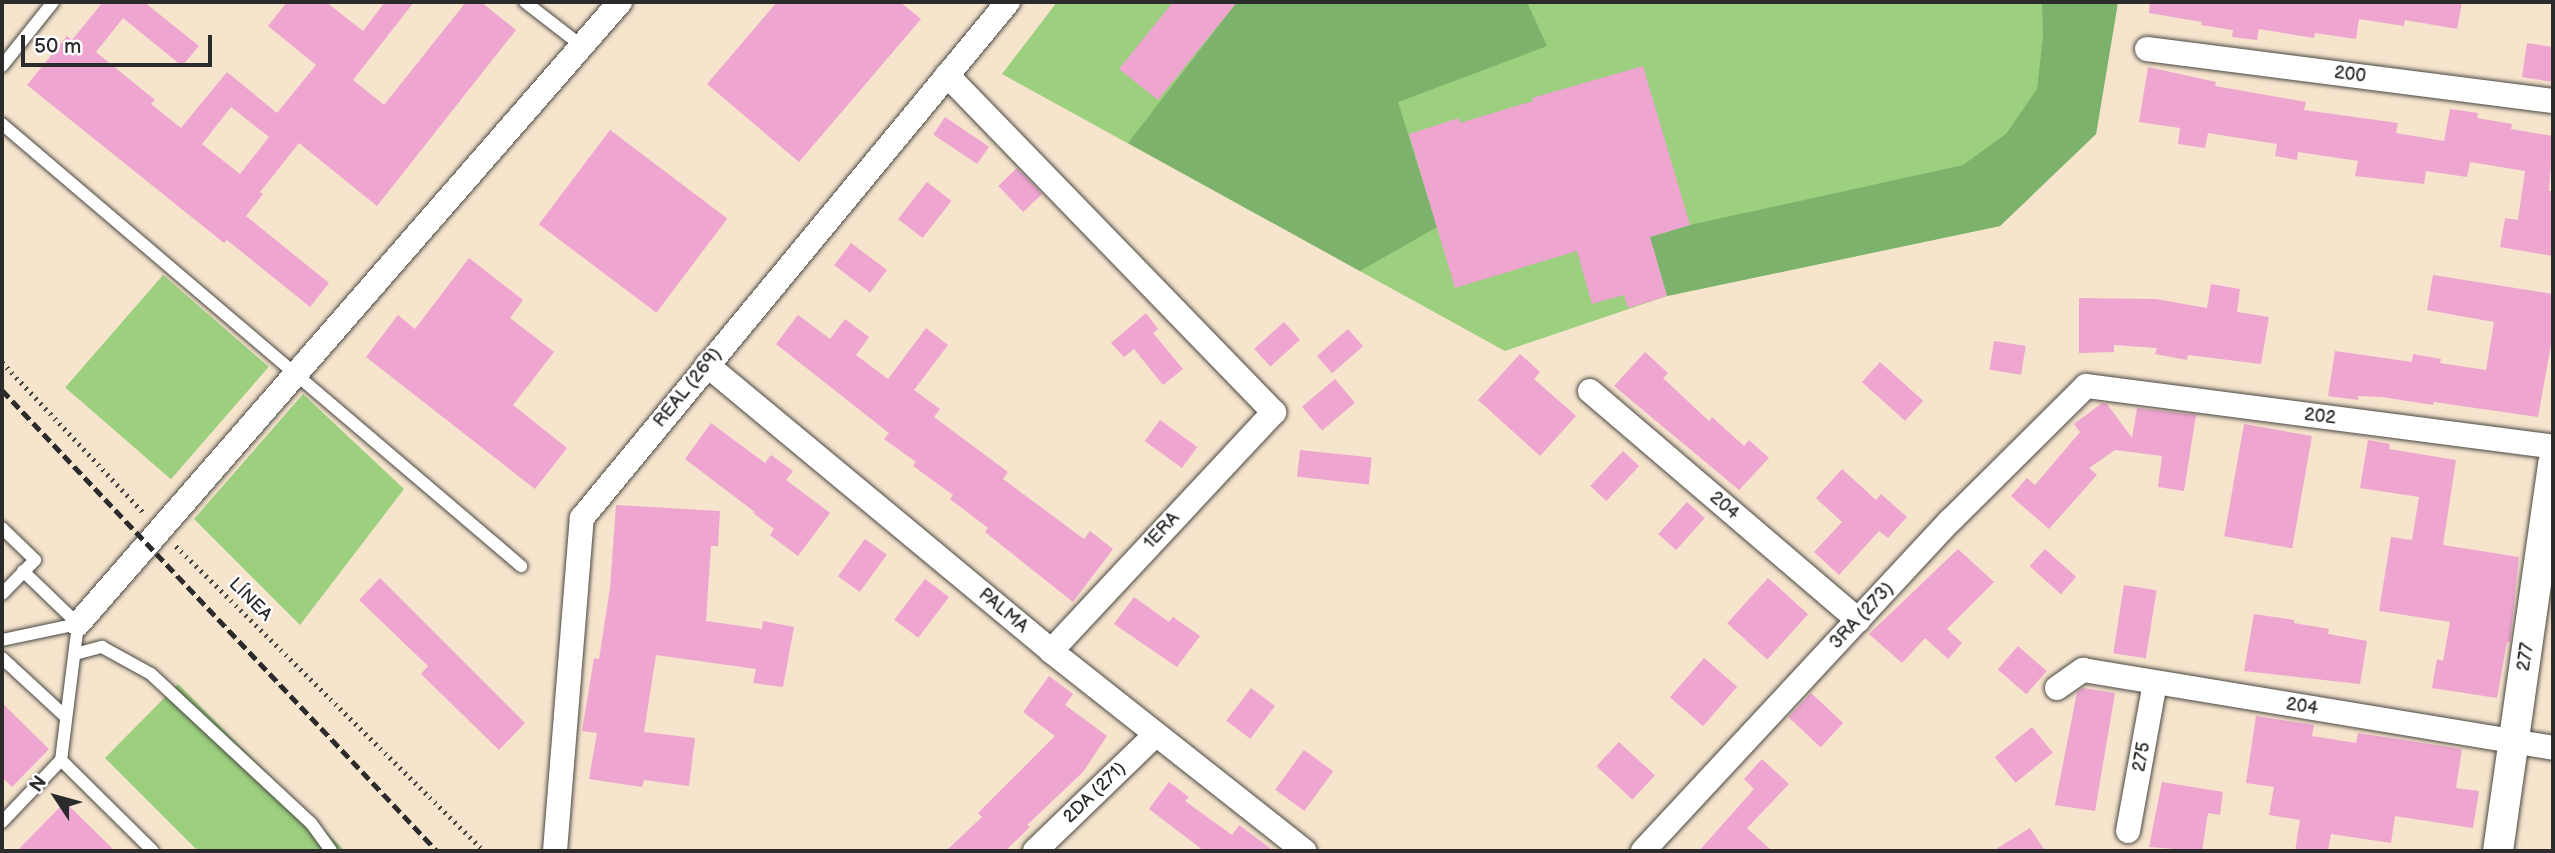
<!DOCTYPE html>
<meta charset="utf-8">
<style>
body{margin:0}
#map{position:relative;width:2555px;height:853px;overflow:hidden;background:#f6e4cd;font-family:"Balsamiq Sans",sans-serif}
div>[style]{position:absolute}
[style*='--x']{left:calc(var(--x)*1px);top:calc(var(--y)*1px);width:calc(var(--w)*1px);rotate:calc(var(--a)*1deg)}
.green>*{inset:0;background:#9ccf7e;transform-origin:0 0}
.forest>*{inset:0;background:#7db26d}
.building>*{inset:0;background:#eea5d0;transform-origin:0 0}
.path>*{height:4.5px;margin-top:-2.25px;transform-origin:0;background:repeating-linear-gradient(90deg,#494743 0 2px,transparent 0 7px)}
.roads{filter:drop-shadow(0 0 2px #494743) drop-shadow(0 0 2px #494743)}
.service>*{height:12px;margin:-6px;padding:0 6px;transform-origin:6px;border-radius:6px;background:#fff}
.minor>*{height:24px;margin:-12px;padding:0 12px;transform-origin:12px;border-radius:12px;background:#fff}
.tertiary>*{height:30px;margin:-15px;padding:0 15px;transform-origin:15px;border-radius:15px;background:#fff}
.rail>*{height:5px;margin-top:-2.5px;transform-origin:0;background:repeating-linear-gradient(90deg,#2b2b2b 0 10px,transparent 0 15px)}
span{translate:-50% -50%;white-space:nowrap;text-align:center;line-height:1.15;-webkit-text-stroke:5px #fff;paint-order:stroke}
.street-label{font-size:18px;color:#2b2b2b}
.frame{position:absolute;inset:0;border:4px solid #2b2b2b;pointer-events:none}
.north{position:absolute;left:21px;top:762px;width:70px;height:70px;-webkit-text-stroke:5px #fff;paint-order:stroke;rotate:306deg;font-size:19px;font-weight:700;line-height:28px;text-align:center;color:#2b2b2b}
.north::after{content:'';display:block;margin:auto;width:24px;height:32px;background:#2b2b2b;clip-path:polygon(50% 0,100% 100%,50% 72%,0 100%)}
.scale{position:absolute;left:21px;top:35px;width:191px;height:32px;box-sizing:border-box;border:4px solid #2b2b2b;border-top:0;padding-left:9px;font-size:21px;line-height:24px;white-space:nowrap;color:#2b2b2b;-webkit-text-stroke:5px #fff;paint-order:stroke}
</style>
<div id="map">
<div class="green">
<i style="clip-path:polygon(1057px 2px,2118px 2px,2096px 134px,2000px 226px,1667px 296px,1505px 351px,1002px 74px)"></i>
<i style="left:163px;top:275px;width:140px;height:149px;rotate:41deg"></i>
<i style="clip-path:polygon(303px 394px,404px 489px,300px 625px,194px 519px)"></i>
<i style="clip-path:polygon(178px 684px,345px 851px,198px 851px,105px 758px)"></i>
</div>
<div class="forest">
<i style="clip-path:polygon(1237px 2px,1527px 2px,1547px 46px,1398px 102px,1437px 227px,1360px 271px,1128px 143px)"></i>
<i style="clip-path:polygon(2042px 2px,2118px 2px,2096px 134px,2000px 226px,1667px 296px,1650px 237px,1690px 225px,1963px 165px,2006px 134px,2037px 89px,2043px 37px)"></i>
</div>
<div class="building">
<i style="clip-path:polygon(evenodd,103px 2px,144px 2px,199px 46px,182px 66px,123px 18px,96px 52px,155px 100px,151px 104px,181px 128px,227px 72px,277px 113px,316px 65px,268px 26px,287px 2px,326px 2px,363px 31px,385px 2px,414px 2px,353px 80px,384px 105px,466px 2px,481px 2px,516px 30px,377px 206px,299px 143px,260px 192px,263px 194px,246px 216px,329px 283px,310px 307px,227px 240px,224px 243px,27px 85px,67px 36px,72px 40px,103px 2px,231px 107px,269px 137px,240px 174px,202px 144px,231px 107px)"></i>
<i style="clip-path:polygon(777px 2px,900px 2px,921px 19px,799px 162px,707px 84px)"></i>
<i style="clip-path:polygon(1173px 2px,1237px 2px,1158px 100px,1119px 69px)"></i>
<i style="clip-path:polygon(2150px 2px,2462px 2px,2457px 29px,2405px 20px,2404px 26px,2359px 19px,2356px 39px,2315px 33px,2314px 38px,2259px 29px,2257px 40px,2232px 37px,2233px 30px,2201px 25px,2202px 22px,2149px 13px)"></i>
<i style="clip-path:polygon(2527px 43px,2553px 47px,2553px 82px,2522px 77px)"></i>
<i style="clip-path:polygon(1643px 66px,1690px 225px,1650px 237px,1667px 296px,1628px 308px,1624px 295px,1592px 304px,1577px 251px,1455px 288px,1409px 134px,1459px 118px,1460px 123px,1533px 101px,1532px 98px)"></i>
<i style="clip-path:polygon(2148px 67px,2216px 82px,2215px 86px,2306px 102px,2304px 110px,2398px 123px,2396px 133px,2444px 141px,2450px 109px,2478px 113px,2477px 118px,2512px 124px,2511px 129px,2553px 136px,2549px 191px,2553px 191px,2553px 256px,2500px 247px,2505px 218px,2518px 220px,2525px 171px,2470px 162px,2467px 177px,2426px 171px,2424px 184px,2355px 176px,2358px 161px,2298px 152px,2297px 160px,2275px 156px,2277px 144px,2208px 133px,2205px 148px,2178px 144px,2180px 128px,2139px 122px)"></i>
<i style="left:945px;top:117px;width:53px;height:21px;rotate:34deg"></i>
<i style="left:610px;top:130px;width:147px;height:118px;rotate:37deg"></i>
<i style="left:1017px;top:168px;width:36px;height:26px;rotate:46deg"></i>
<i style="left:927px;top:182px;width:31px;height:47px;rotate:38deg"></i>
<i style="left:851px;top:243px;width:45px;height:28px;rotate:37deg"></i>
<i style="clip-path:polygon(469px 258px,523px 300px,510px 318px,554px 352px,513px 405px,567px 448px,535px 489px,366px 357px,398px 315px,415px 329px)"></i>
<i style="clip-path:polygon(2433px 275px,2553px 294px,2552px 339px,2538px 417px,2434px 402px,2433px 405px,2382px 397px,2358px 396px,2358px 400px,2328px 396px,2335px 351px,2412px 362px,2413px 354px,2441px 359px,2440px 363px,2486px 370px,2494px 322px,2427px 310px)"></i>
<i style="clip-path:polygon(2211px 284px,2240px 289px,2237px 312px,2269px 317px,2261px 364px,2188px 355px,2187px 360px,2155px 354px,2157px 348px,2114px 345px,2114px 352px,2079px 353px,2079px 298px,2156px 299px,2207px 308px)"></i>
<i style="clip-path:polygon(1146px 313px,1158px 329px,1153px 333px,1183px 369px,1163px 385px,1134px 349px,1124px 357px,1111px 343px)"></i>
<i style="clip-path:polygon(798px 315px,830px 339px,845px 319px,869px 337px,856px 355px,888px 379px,926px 328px,948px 345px,914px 390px,940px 409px,934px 417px,1008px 472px,1003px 479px,1084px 539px,1090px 531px,1113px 549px,1073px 602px,985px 532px,988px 528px,950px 499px,953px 495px,913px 466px,916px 462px,884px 439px,889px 433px,776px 344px)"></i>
<i style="left:1284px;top:322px;width:24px;height:40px;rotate:48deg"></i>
<i style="left:1348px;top:329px;width:23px;height:41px;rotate:49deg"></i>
<i style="left:1994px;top:341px;width:32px;height:29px;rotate:9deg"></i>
<i style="clip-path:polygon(1645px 352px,1668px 373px,1663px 378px,1709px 421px,1712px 417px,1744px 446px,1749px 440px,1769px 458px,1739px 490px,1614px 386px)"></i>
<i style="clip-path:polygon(1520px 354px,1540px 372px,1534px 379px,1576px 416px,1540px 456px,1478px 400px)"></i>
<i style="left:1880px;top:362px;width:58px;height:27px;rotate:42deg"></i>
<i style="left:1335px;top:379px;width:31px;height:43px;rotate:50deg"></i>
<i style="clip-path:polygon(2102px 403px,2107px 404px,2132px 438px,2137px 408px,2196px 415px,2184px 491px,2158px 487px,2162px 456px,2115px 450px,2089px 468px,2097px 475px,2049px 529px,2011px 496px,2027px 478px,2035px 485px,2080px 432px,2074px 424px)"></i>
<i style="left:1160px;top:420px;width:46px;height:26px;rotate:36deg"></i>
<i style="clip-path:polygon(711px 423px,765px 463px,771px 455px,793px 471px,786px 480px,830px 513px,798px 556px,770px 535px,774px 529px,752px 512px,756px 513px,685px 459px)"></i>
<i style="left:2244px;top:424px;width:69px;height:114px;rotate:10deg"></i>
<i style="clip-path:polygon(2368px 440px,2390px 444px,2389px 449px,2456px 460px,2443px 545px,2519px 557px,2510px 642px,2507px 642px,2497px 698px,2432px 688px,2437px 659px,2443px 661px,2450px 622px,2379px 611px,2391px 537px,2412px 540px,2419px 497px,2360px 488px)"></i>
<i style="left:1300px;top:450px;width:72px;height:27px;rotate:6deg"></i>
<i style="left:1623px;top:451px;width:22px;height:48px;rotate:43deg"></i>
<i style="clip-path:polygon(1842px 469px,1876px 500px,1881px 494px,1907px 517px,1888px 538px,1879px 531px,1839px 575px,1814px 552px,1842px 522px,1816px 498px)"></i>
<i style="left:1687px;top:502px;width:24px;height:43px;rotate:42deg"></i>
<i style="clip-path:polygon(616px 505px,720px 511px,718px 546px,711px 546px,706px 621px,762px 629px,763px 621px,794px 627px,783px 687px,753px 683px,756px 669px,656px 655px,644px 732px,695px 738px,689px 786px,644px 780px,642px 787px,589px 779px,597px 733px,582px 731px,594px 658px,599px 659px,610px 588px)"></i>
<i style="left:865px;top:539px;width:27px;height:46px;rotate:36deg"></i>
<i style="clip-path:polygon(1958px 549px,1994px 582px,1947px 629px,1962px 643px,1948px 659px,1925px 638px,1902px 663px,1869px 634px)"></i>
<i style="left:2045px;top:549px;width:42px;height:23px;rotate:42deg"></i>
<i style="clip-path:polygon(380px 578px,525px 723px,499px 750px,421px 674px,428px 666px,359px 600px)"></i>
<i style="left:1768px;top:578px;width:54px;height:61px;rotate:42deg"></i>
<i style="left:925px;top:579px;width:30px;height:51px;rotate:37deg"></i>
<i style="left:2124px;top:585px;width:33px;height:69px;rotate:9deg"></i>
<i style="clip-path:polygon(1134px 597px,1169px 622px,1173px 617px,1200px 636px,1177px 667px,1114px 624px)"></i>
<i style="clip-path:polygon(2254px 614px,2294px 620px,2294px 623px,2329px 629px,2328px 634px,2367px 641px,2360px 684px,2244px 671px)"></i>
<i style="left:2018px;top:646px;width:38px;height:31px;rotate:41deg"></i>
<i style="left:1704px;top:658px;width:44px;height:52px;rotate:41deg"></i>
<i style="clip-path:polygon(1049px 676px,1073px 694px,1065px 705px,1107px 736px,1083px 772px,1027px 825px,1030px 827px,1005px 851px,946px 851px,982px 817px,978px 813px,1055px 736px,1023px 712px)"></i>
<i style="left:1251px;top:688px;width:30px;height:41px;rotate:37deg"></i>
<i style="clip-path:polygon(2083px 688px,2115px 693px,2095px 811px,2055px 805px,2077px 692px)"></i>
<i style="left:1811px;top:693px;width:44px;height:33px;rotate:43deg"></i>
<i style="clip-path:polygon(2px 703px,49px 749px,12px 787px,2px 777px)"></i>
<i style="clip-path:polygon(2256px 716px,2314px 725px,2312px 736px,2356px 743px,2358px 733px,2462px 749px,2456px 788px,2479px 791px,2473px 828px,2395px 816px,2391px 843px,2331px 834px,2328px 851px,2295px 851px,2300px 820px,2269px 815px,2274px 787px,2246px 783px)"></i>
<i style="left:2032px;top:727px;width:33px;height:48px;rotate:51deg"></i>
<i style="left:1619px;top:742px;width:49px;height:33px;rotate:43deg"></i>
<i style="left:1304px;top:750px;width:36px;height:49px;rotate:36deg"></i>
<i style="clip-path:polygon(1762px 759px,1789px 784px,1747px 828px,1772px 851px,1699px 851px,1754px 789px,1744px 779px)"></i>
<i style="clip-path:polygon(1169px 782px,1189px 797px,1185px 801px,1232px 835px,1239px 825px,1274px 851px,1204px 851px,1149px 809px)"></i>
<i style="clip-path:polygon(2162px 782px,2223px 792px,2220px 815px,2208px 813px,2202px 851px,2149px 847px)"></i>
<i style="clip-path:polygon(65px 802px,115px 851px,17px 851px)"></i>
<i style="clip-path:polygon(2030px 828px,2045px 851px,1993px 851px)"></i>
</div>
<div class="path">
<i style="--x:2;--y:362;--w:206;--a:46.8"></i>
<i style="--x:176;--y:546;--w:433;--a:44.7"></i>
</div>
<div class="roads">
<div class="service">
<i style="--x:525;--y:2;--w:72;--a:37.7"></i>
<i style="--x:2;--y:66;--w:82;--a:-51.4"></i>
<i style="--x:2;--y:124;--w:682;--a:40.42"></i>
<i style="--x:2;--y:528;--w:46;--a:44.1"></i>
<i style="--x:35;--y:560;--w:47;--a:134.1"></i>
<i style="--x:23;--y:571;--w:76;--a:43.9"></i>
<i style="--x:2;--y:640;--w:78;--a:-11.9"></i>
<i style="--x:78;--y:624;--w:137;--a:97.1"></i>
<i style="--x:61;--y:760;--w:86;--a:133.6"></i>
<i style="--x:75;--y:654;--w:28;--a:-15"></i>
<i style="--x:102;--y:647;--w:56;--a:28.9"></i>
<i style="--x:151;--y:674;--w:219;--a:43"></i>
<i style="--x:311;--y:823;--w:34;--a:54"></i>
<i style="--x:2;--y:658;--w:87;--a:42.7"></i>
<i style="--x:61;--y:760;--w:129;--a:44.7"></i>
</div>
<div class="minor">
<i style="--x:2147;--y:49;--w:409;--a:7.3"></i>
<i style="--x:947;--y:75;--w:470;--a:45.9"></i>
<i style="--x:1274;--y:412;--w:327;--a:133"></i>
<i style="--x:707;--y:365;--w:447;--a:39.7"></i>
<i style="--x:1051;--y:651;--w:323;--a:38.3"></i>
<i style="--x:1590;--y:391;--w:353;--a:40.5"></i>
<i style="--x:78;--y:624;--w:825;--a:-48.93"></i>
<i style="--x:2057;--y:688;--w:32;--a:-35"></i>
<i style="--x:2083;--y:670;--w:476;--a:9.4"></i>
<i style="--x:2128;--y:831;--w:150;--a:-79.7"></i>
<i style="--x:555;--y:851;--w:334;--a:-85.4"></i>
<i style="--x:582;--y:518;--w:669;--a:-50.46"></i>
<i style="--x:1035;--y:851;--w:168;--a:-44"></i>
<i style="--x:1643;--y:851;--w:452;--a:-47.1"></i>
<i style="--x:1951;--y:520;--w:190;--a:-44.8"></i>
<i style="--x:2086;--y:386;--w:471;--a:7.4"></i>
</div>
<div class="tertiary">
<i style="--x:2498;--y:851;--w:392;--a:-81.9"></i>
</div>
</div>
<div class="rail">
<i style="--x:2;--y:390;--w:634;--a:46.66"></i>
</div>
<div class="street-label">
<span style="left:2350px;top:75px;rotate:7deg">200</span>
<span style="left:688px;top:388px;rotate:-51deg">REAL (269)</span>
<span style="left:2320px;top:417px;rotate:7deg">202</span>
<span style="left:1724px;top:506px;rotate:41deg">204</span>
<span style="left:1162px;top:531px;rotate:-47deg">1ERA</span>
<span style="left:250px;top:600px;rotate:45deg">LÍNEA</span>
<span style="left:1003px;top:611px;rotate:40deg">PALMA</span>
<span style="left:1862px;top:616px;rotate:-47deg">3RA (273)</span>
<span style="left:2526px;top:657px;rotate:-82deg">277</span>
<span style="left:2302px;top:707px;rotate:9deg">204</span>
<span style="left:2142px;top:757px;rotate:-80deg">275</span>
<span style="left:1095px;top:793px;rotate:-44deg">2DA (271)</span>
</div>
<div class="frame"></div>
<div class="north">N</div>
<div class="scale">50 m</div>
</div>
